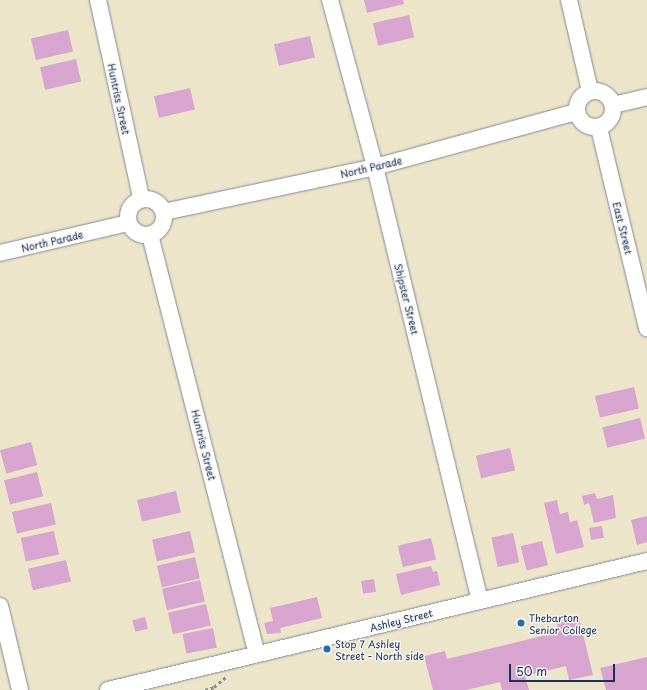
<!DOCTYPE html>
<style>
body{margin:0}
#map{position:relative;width:647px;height:690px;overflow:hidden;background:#ede5ca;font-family:"Playpen Sans",sans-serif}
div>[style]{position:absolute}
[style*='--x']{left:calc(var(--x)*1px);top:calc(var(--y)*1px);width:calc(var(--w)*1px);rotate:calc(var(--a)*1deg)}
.building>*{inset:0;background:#d8a4d0;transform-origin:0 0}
.path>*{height:2.5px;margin-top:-1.25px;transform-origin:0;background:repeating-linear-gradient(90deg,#848a94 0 3px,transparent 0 6px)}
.roads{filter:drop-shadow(0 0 1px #848a94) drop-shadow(0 0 1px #848a94)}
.minor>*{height:16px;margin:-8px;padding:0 8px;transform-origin:8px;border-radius:8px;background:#fff}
.minor>.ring{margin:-8px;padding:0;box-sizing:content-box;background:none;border:16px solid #fff;border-radius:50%}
.dots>*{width:11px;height:11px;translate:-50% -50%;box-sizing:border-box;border:2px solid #f6f6f2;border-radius:50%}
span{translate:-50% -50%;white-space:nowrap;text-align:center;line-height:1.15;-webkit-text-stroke:3px #f6f6f2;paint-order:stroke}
.street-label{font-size:10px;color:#1b2f5e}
.poi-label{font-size:10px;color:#1b2f5e}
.left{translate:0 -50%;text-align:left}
.scale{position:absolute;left:509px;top:664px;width:106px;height:18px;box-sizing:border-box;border:2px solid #1b2f5e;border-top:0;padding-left:5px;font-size:12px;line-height:14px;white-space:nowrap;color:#1b2f5e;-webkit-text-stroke:3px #f6f6f2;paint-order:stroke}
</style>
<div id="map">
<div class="building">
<i style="clip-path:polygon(364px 0,403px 0,404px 4px,367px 13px)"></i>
<i style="left:409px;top:15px;width:23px;height:37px;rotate:77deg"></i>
<i style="left:68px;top:30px;width:22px;height:38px;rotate:77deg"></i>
<i style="left:310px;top:36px;width:22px;height:37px;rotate:77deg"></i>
<i style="left:76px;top:59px;width:23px;height:37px;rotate:77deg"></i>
<i style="left:190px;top:88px;width:22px;height:37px;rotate:77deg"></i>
<i style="left:634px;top:387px;width:22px;height:40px;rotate:77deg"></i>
<i style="left:640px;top:418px;width:21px;height:39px;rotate:76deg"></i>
<i style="left:31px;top:442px;width:24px;height:32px;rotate:75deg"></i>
<i style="left:510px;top:448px;width:23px;height:35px;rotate:77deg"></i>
<i style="left:37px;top:472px;width:25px;height:34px;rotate:76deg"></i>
<i style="left:176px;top:491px;width:22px;height:40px;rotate:77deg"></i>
<i style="clip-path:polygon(595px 493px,597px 499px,613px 495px,616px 518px,594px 523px,589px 503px,584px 505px,582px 496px)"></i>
<i style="clip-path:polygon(557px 500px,560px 514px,568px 512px,570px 522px,577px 520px,584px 547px,556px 554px,544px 503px)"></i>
<i style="left:51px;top:503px;width:22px;height:40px;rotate:77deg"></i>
<i style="clip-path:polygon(647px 516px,647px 542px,637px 545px,631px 520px)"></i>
<i style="left:602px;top:526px;width:12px;height:13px;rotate:81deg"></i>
<i style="left:54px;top:531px;width:24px;height:34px;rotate:78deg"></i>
<i style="left:190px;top:531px;width:22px;height:39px;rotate:77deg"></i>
<i style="left:513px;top:533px;width:30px;height:22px;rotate:78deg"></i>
<i style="left:431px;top:538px;width:22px;height:34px;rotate:77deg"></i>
<i style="left:542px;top:541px;width:25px;height:22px;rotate:76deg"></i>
<i style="left:195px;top:557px;width:22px;height:39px;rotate:77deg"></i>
<i style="left:66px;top:560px;width:22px;height:39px;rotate:77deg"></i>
<i style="clip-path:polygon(431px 566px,433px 572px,437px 571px,440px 585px,401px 595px,396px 574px)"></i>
<i style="left:374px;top:579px;width:13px;height:13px;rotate:81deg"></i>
<i style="left:200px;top:580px;width:22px;height:39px;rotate:77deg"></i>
<i style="clip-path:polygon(317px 597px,322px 618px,280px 628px,281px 633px,267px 634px,264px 623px,273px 621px,270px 608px)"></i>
<i style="left:206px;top:604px;width:22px;height:39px;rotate:77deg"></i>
<i style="left:145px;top:617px;width:12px;height:13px;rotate:76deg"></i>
<i style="clip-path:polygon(579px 618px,593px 675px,569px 680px,566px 666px,525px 676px,529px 690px,502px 690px,500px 682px,466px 690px,433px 690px,424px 656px,445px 651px,447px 659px,559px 632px,557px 623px)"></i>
<i style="left:213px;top:628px;width:20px;height:31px;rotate:79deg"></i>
<i style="clip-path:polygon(647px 657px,647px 690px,606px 690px,600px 668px)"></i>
</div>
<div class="path">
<i style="--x:205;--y:690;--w:9;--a:-18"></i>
<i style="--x:214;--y:687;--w:16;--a:-40"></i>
</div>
<div class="roads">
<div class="minor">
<i style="--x:98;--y:0;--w:203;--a:77.7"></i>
<i style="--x:330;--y:0;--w:173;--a:74.9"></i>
<i style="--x:375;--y:167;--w:446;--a:76.4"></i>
<i style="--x:569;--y:0;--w:93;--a:77"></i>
<i class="ring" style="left:577px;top:91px;width:20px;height:20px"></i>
<i style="--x:613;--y:105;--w:35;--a:-13"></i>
<i style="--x:599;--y:128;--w:206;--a:76.5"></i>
<i class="ring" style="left:128px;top:199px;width:20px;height:20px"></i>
<i style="--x:164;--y:212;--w:216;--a:-12"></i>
<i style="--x:375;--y:167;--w:208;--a:-15.3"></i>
<i style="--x:150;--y:235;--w:432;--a:75.7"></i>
<i style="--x:0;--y:253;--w:131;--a:-13.2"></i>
<i style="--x:0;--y:606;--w:86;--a:76.6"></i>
<i style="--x:108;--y:690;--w:554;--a:-13.46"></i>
</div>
</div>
<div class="dots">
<i style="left:521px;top:623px;background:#1f6fb2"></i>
<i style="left:327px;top:649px;background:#1f6fb2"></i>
</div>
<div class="street-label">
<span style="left:119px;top:99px;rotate:78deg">Huntriss Street</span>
<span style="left:371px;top:167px;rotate:-13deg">North Parade</span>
<span style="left:623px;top:228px;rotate:76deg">East Street</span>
<span style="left:52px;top:241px;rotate:-13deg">North Parade</span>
<span style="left:407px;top:299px;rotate:76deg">Shipster Street</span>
<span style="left:204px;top:445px;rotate:76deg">Huntriss Street</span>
<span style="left:401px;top:620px;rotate:-14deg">Ashley Street</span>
</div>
<div class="poi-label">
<span class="left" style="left:529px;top:623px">Thebarton<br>Senior College</span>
<span class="left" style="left:335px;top:649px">Stop 7 Ashley<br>Street - North side</span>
</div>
<div class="scale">50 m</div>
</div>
